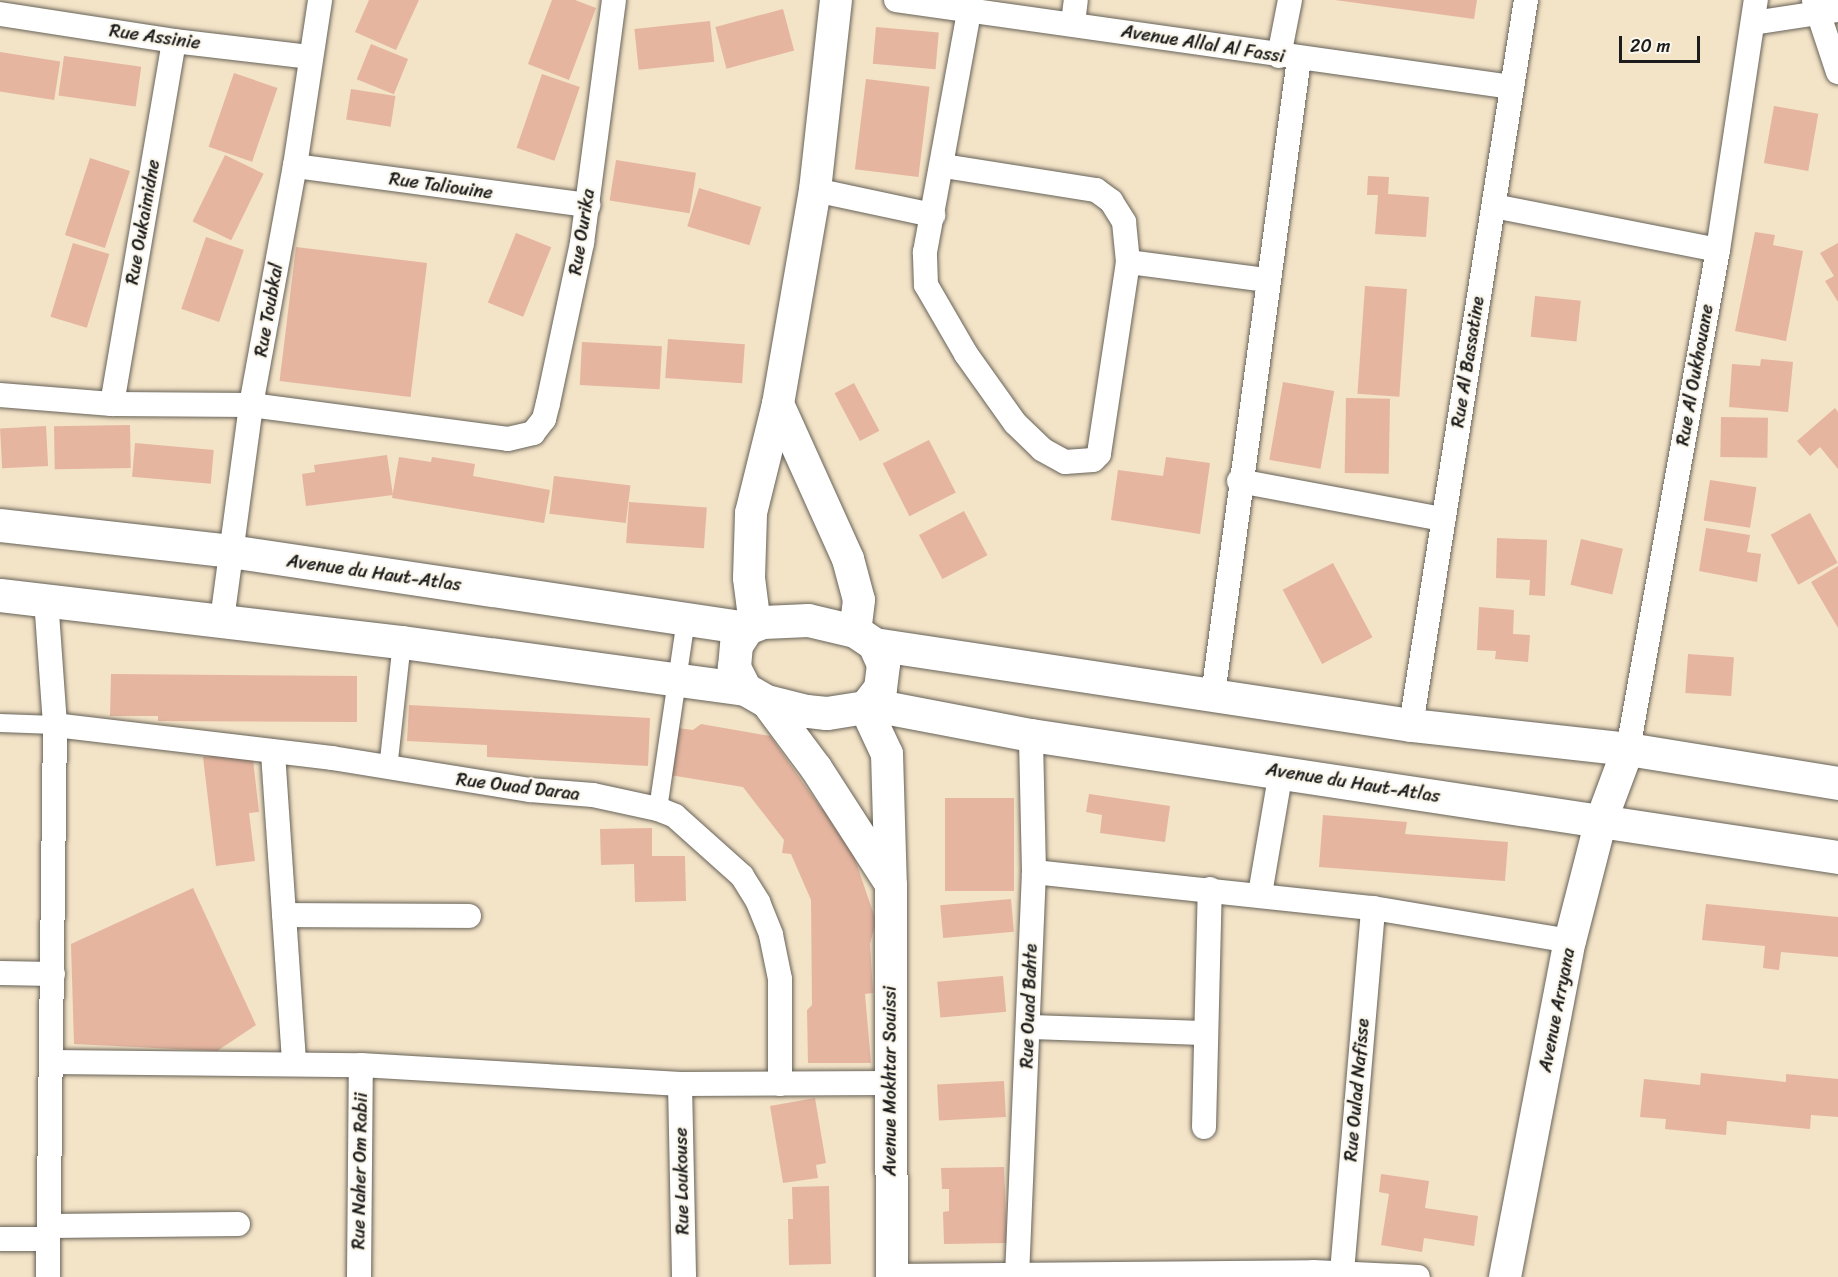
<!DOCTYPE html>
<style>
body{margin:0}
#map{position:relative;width:1838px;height:1277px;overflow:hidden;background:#f3e3c7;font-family:Sriracha,sans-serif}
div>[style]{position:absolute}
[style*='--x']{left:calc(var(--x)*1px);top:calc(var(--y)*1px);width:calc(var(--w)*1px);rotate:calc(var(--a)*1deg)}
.building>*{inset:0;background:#e5b5a0;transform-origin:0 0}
.roads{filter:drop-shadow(0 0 2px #676258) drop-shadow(0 0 2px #676258)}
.pedestrian>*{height:18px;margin:-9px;padding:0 9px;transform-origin:9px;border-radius:9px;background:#fff}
.minor>*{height:24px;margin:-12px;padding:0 12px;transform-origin:12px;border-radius:12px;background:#fff}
.tertiary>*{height:32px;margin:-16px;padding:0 16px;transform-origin:16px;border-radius:16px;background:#fff}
.secondary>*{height:33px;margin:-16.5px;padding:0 16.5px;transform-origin:16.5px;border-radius:16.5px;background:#fff}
span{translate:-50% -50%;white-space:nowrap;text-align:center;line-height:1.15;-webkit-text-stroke:4.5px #fbf7ec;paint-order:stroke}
.street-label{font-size:18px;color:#1c1c1c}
.scale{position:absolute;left:1619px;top:36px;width:81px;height:27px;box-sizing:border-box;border:3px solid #1c1c1c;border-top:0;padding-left:8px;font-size:18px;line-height:21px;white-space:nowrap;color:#1c1c1c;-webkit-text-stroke:4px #fbf7ec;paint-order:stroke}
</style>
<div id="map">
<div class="building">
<i style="clip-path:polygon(369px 0,419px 0,396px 50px,355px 32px)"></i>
<i style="clip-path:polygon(552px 0,575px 0,596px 8px,569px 80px,528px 64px)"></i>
<i style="clip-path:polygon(1335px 0,1477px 0,1474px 19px)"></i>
<i style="left:783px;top:9px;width:43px;height:70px;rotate:75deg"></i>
<i style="left:710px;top:21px;width:41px;height:76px;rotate:84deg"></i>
<i style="left:876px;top:27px;width:63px;height:37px;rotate:5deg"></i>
<i style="left:371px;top:44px;width:40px;height:38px;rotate:22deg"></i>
<i style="left:0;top:52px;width:61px;height:39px;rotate:9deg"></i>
<i style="left:64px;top:56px;width:78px;height:40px;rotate:8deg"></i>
<i style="left:234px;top:73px;width:46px;height:78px;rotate:19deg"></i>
<i style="left:542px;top:74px;width:40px;height:78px;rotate:19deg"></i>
<i style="left:866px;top:79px;width:64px;height:91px;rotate:7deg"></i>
<i style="left:351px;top:89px;width:45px;height:31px;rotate:9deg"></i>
<i style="left:1774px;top:106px;width:45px;height:58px;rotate:10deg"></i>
<i style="left:225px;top:155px;width:43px;height:74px;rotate:26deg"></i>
<i style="left:90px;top:158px;width:42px;height:81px;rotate:18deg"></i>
<i style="left:616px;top:160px;width:81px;height:41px;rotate:9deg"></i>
<i style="clip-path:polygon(1368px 176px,1389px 177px,1388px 194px,1429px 197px,1426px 237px,1375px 234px,1378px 195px,1367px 195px)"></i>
<i style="left:699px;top:188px;width:65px;height:40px;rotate:17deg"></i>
<i style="clip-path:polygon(1755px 232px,1775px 235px,1773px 245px,1803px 251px,1786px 341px,1735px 331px)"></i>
<i style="left:516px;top:233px;width:38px;height:75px;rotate:22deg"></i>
<i style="left:206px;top:237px;width:40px;height:76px;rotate:19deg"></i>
<i style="left:73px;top:243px;width:38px;height:77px;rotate:17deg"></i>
<i style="clip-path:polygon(1838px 243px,1838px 302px,1825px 281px,1834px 276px,1820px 253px)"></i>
<i style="left:296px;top:247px;width:132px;height:135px;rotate:7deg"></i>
<i style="left:1365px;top:286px;width:42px;height:108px;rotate:4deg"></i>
<i style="left:1535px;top:296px;width:46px;height:41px;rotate:6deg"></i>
<i style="left:668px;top:339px;width:77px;height:39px;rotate:4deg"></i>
<i style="left:582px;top:342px;width:80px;height:43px;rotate:3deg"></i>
<i style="clip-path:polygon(1761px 359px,1793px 362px,1788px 412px,1729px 407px,1732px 364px,1760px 366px)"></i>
<i style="left:1283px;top:382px;width:52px;height:79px;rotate:10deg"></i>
<i style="left:854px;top:383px;width:54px;height:22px;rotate:62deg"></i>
<i style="left:1346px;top:398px;width:44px;height:75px;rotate:1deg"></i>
<i style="clip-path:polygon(1835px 408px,1838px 412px,1838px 469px,1820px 447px,1810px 456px,1797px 441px)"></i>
<i style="left:1721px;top:417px;width:47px;height:40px;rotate:1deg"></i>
<i style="left:130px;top:425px;width:43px;height:76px;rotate:89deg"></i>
<i style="left:46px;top:426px;width:40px;height:46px;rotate:87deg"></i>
<i style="left:929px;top:440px;width:59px;height:52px;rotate:63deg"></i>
<i style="left:135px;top:443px;width:79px;height:34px;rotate:5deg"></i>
<i style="clip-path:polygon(387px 455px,393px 495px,306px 506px,302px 474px,315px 472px,314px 465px)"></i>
<i style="clip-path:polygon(399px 457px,431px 462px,432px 457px,475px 464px,473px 476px,550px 490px,544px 523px,392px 498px)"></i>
<i style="clip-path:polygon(1166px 457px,1210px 463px,1200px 534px,1111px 520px,1118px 470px,1163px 476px)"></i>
<i style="left:554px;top:476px;width:77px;height:38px;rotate:7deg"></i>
<i style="left:1710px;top:480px;width:47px;height:41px;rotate:9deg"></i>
<i style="left:629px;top:502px;width:78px;height:41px;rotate:4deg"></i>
<i style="left:964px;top:511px;width:50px;height:51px;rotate:62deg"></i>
<i style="left:1810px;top:513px;width:57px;height:45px;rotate:61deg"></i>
<i style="clip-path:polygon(1706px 528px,1750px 535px,1747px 552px,1761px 554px,1757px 582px,1699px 571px)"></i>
<i style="clip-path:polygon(1497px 538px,1547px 540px,1545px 596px,1529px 595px,1530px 580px,1496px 578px)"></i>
<i style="left:1581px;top:539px;width:43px;height:47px;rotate:13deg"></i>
<i style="left:1333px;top:563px;width:84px;height:57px;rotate:62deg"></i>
<i style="clip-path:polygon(1838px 566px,1838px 628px,1811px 582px)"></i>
<i style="clip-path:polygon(1479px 607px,1514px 610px,1513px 634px,1530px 635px,1528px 662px,1495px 659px,1496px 651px,1477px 650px)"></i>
<i style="left:1688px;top:654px;width:46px;height:39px;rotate:4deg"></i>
<i style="clip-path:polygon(111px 674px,357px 676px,357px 722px,158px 721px,158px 716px,110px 716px)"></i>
<i style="clip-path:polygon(409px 705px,650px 718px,648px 766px,487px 757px,487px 745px,407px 741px)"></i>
<i style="clip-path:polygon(701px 724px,770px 736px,821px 808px,844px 827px,876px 921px,870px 944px,873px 993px,865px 994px,871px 1063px,808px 1063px,807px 1010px,812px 1005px,811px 900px,791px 854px,782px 853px,784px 840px,743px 787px,670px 775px,678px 728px,693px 730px)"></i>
<i style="clip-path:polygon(252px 751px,259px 812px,249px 813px,255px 861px,216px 866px,203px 757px)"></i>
<i style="clip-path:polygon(1089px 794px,1170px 806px,1165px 842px,1100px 833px,1102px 815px,1086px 812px)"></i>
<i style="left:945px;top:798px;width:69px;height:93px"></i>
<i style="clip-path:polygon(1323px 815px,1407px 822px,1405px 834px,1508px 842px,1505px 881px,1319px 867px)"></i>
<i style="clip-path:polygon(652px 828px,652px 856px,685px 856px,686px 901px,635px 902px,634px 864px,601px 865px,600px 829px)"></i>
<i style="clip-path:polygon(193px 888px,256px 1025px,217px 1051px,74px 1044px,71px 944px)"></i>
<i style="left:1011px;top:899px;width:33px;height:71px;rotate:85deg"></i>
<i style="clip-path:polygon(1706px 904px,1838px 917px,1838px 957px,1781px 952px,1779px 970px,1763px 968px,1765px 946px,1702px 940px)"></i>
<i style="left:1003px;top:976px;width:36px;height:66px;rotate:85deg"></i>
<i style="clip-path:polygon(1701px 1073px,1786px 1082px,1786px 1074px,1838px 1079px,1838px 1117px,1811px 1115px,1810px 1129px,1727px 1121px,1726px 1135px,1665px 1129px,1666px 1119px,1640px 1117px,1644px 1079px,1700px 1085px)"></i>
<i style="left:1004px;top:1081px;width:36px;height:67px;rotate:87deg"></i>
<i style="clip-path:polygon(815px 1098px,826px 1163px,816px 1165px,818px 1178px,783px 1183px,770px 1106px)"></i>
<i style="clip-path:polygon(1004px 1167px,1007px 1243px,944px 1244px,943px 1212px,949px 1211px,949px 1189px,942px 1189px,941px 1168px)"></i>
<i style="clip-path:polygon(1381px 1174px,1429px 1181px,1425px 1208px,1478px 1216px,1474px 1246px,1424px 1238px,1422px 1252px,1381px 1245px,1389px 1194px,1379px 1192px)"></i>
<i style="clip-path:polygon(829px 1186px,831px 1264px,789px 1265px,788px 1219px,793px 1219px,792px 1187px)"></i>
</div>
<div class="roads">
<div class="pedestrian">
<i style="--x:0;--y:723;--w:55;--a:2.1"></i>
<i style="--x:388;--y:769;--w:128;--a:-83.7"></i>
<i style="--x:658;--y:809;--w:191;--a:-81.6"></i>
</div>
<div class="minor">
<i style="--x:896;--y:0;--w:621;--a:8.05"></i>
<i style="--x:1814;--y:0;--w:76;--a:71.6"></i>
<i style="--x:0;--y:14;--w:176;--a:8.8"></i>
<i style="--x:174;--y:41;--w:138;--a:6.7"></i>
<i style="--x:1073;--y:23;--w:23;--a:-83"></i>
<i style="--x:1753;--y:23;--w:86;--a:-8.7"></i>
<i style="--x:1279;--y:56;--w:57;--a:-78.9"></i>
<i style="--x:295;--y:166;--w:296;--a:7.6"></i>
<i style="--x:944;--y:166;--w:154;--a:9"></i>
<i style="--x:1096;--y:190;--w:19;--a:36"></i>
<i style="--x:1111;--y:201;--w:25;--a:58"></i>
<i style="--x:1124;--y:222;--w:40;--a:84.3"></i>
<i style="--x:1128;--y:262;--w:194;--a:98.6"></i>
<i style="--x:1099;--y:454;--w:8;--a:135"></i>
<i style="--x:1093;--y:460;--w:28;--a:176"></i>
<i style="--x:1065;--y:462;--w:26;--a:-151"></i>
<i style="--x:1042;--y:449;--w:37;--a:-136"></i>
<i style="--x:1015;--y:423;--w:85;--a:-125.4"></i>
<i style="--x:966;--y:354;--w:80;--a:-120.1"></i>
<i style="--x:926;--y:285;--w:33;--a:-92"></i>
<i style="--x:925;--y:252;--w:244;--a:-79.6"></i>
<i style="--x:815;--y:190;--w:121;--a:12"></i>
<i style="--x:1494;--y:206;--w:228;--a:11.1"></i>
<i style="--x:1128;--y:262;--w:140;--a:7.4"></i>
<i style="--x:0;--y:395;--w:112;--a:4.6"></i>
<i style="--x:112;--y:404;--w:139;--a:0.4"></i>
<i style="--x:251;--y:405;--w:259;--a:7.5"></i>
<i style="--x:508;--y:439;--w:26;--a:-13"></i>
<i style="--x:533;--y:433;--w:18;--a:-52"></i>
<i style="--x:544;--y:419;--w:16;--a:-76"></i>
<i style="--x:548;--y:403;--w:164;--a:-78"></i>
<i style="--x:582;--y:243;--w:245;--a:-82.5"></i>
<i style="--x:112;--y:404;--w:368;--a:-80.3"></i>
<i style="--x:1239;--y:481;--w:208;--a:10.6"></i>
<i style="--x:46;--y:599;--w:126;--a:85.9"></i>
<i style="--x:55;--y:725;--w:552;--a:90.73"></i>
<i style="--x:222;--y:620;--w:217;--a:-82.3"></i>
<i style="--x:251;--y:405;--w:243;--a:-79.6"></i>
<i style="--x:295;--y:166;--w:168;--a:-81.4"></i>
<i style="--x:1213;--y:695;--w:642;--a:-82.3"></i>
<i style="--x:55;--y:725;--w:279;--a:6.8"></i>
<i style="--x:332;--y:758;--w:201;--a:9.2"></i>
<i style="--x:530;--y:790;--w:63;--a:4.5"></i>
<i style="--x:593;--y:795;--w:66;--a:12.2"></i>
<i style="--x:658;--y:809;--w:18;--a:22"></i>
<i style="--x:675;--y:816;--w:90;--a:41.8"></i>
<i style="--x:742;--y:876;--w:31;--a:58"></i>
<i style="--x:758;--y:902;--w:35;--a:68"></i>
<i style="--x:771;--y:935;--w:45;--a:78.4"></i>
<i style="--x:780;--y:979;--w:105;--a:90"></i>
<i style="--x:1411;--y:725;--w:734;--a:-80.99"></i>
<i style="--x:1628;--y:749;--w:507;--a:-79.78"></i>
<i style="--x:1718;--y:250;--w:253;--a:-81.4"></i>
<i style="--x:273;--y:753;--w:311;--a:86.1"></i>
<i style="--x:1034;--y:872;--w:341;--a:6.1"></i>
<i style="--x:1373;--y:908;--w:200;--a:9.5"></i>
<i style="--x:1260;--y:894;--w:125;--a:-80.3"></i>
<i style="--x:284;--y:915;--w:185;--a:0.3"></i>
<i style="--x:0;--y:973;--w:53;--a:1.1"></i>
<i style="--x:1029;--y:1027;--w:176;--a:2"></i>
<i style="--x:52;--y:1062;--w:309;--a:0.6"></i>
<i style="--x:361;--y:1065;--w:320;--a:3.4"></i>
<i style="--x:680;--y:1084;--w:209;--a:-0.3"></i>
<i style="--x:680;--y:1084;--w:193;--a:88.8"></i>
<i style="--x:1204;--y:1127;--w:238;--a:-88.6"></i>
<i style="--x:49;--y:1226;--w:189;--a:-0.6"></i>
<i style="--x:0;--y:1239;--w:48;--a:0"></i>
<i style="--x:1342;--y:1272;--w:365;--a:-85.1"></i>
<i style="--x:892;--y:1276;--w:421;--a:-0.5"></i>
<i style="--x:1313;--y:1272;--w:105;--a:2.7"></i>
<i style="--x:359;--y:1277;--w:212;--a:-89.5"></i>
<i style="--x:1017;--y:1277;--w:405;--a:-87.6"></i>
<i style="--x:1034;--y:872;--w:137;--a:-91.3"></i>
</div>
<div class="tertiary">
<i style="--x:778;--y:404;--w:170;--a:65.7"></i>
<i style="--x:848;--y:559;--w:42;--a:75"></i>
<i style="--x:859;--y:600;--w:31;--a:97"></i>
<i style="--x:755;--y:625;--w:47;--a:-97.3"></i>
<i style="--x:749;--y:578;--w:65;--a:-88.2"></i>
<i style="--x:751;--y:513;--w:112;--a:-76.1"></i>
<i style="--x:778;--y:404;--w:217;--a:-80.2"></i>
<i style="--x:815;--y:190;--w:191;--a:-83.7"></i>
<i style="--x:766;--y:701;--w:84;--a:53.3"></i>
<i style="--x:816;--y:768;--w:137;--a:57.2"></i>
<i style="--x:865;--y:707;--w:52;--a:64.9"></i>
<i style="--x:887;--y:754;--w:131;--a:88.3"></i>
<i style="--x:891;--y:885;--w:392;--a:89.9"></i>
<i style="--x:1505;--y:1277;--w:342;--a:-79.1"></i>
<i style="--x:1570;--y:941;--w:121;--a:-75.6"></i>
<i style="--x:1600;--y:824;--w:80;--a:-69.5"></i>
</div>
<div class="secondary">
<i style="--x:0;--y:525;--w:231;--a:6.4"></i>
<i style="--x:230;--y:551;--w:523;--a:8.47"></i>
<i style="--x:0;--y:595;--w:405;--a:6.7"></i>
<i style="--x:402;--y:642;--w:346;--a:7.8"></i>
<i style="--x:808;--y:620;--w:48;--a:13.2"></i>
<i style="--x:855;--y:631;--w:23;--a:34"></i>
<i style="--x:874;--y:644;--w:22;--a:66"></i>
<i style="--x:883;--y:664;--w:24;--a:97"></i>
<i style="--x:880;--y:688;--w:24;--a:128"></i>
<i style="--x:865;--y:707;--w:39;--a:171"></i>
<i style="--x:826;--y:713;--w:20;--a:-174"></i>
<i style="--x:806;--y:711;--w:41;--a:-166"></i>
<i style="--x:766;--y:701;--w:24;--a:-150"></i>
<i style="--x:745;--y:689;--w:25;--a:-117"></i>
<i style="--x:734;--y:667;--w:22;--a:-85"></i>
<i style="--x:736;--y:645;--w:20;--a:-57"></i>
<i style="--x:747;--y:628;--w:17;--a:-21"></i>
<i style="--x:763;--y:622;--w:45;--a:-2.5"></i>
<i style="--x:874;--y:644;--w:543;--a:8.58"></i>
<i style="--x:1411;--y:725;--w:218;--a:6.3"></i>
<i style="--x:1628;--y:749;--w:213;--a:9.2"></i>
<i style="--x:868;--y:704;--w:166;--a:10.8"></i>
<i style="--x:1031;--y:735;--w:816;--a:8.6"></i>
</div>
</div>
<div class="street-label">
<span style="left:155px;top:37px;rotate:8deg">Rue Assinie</span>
<span style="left:1203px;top:44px;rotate:9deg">Avenue Allal Al Fassi</span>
<span style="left:441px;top:186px;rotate:8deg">Rue Taliouine</span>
<span style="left:143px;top:222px;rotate:-80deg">Rue Oukaimidne</span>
<span style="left:582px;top:232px;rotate:-81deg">Rue Ourika</span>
<span style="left:269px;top:310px;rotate:-80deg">Rue Toubkal</span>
<span style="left:1468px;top:362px;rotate:-81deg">Rue Al Bassatine</span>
<span style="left:1695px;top:375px;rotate:-80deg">Rue Al Oukhouane</span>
<span style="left:374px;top:573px;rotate:8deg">Avenue du Haut-Atlas</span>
<span style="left:1353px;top:783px;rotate:9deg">Avenue du Haut-Atlas</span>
<span style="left:518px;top:787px;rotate:7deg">Rue Ouad Daraa</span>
<span style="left:1029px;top:1006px;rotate:-88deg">Rue Ouad Bahte</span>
<span style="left:1557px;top:1010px;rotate:-79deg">Avenue Arryana</span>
<span style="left:890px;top:1081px;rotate:-90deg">Avenue Mokhtar Souissi</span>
<span style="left:1357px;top:1090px;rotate:-85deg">Rue Oulad Nafisse</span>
<span style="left:360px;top:1171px;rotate:-89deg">Rue Naher Om Rabii</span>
<span style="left:682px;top:1181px;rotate:-91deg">Rue Loukouse</span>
</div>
<div class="scale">20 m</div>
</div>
